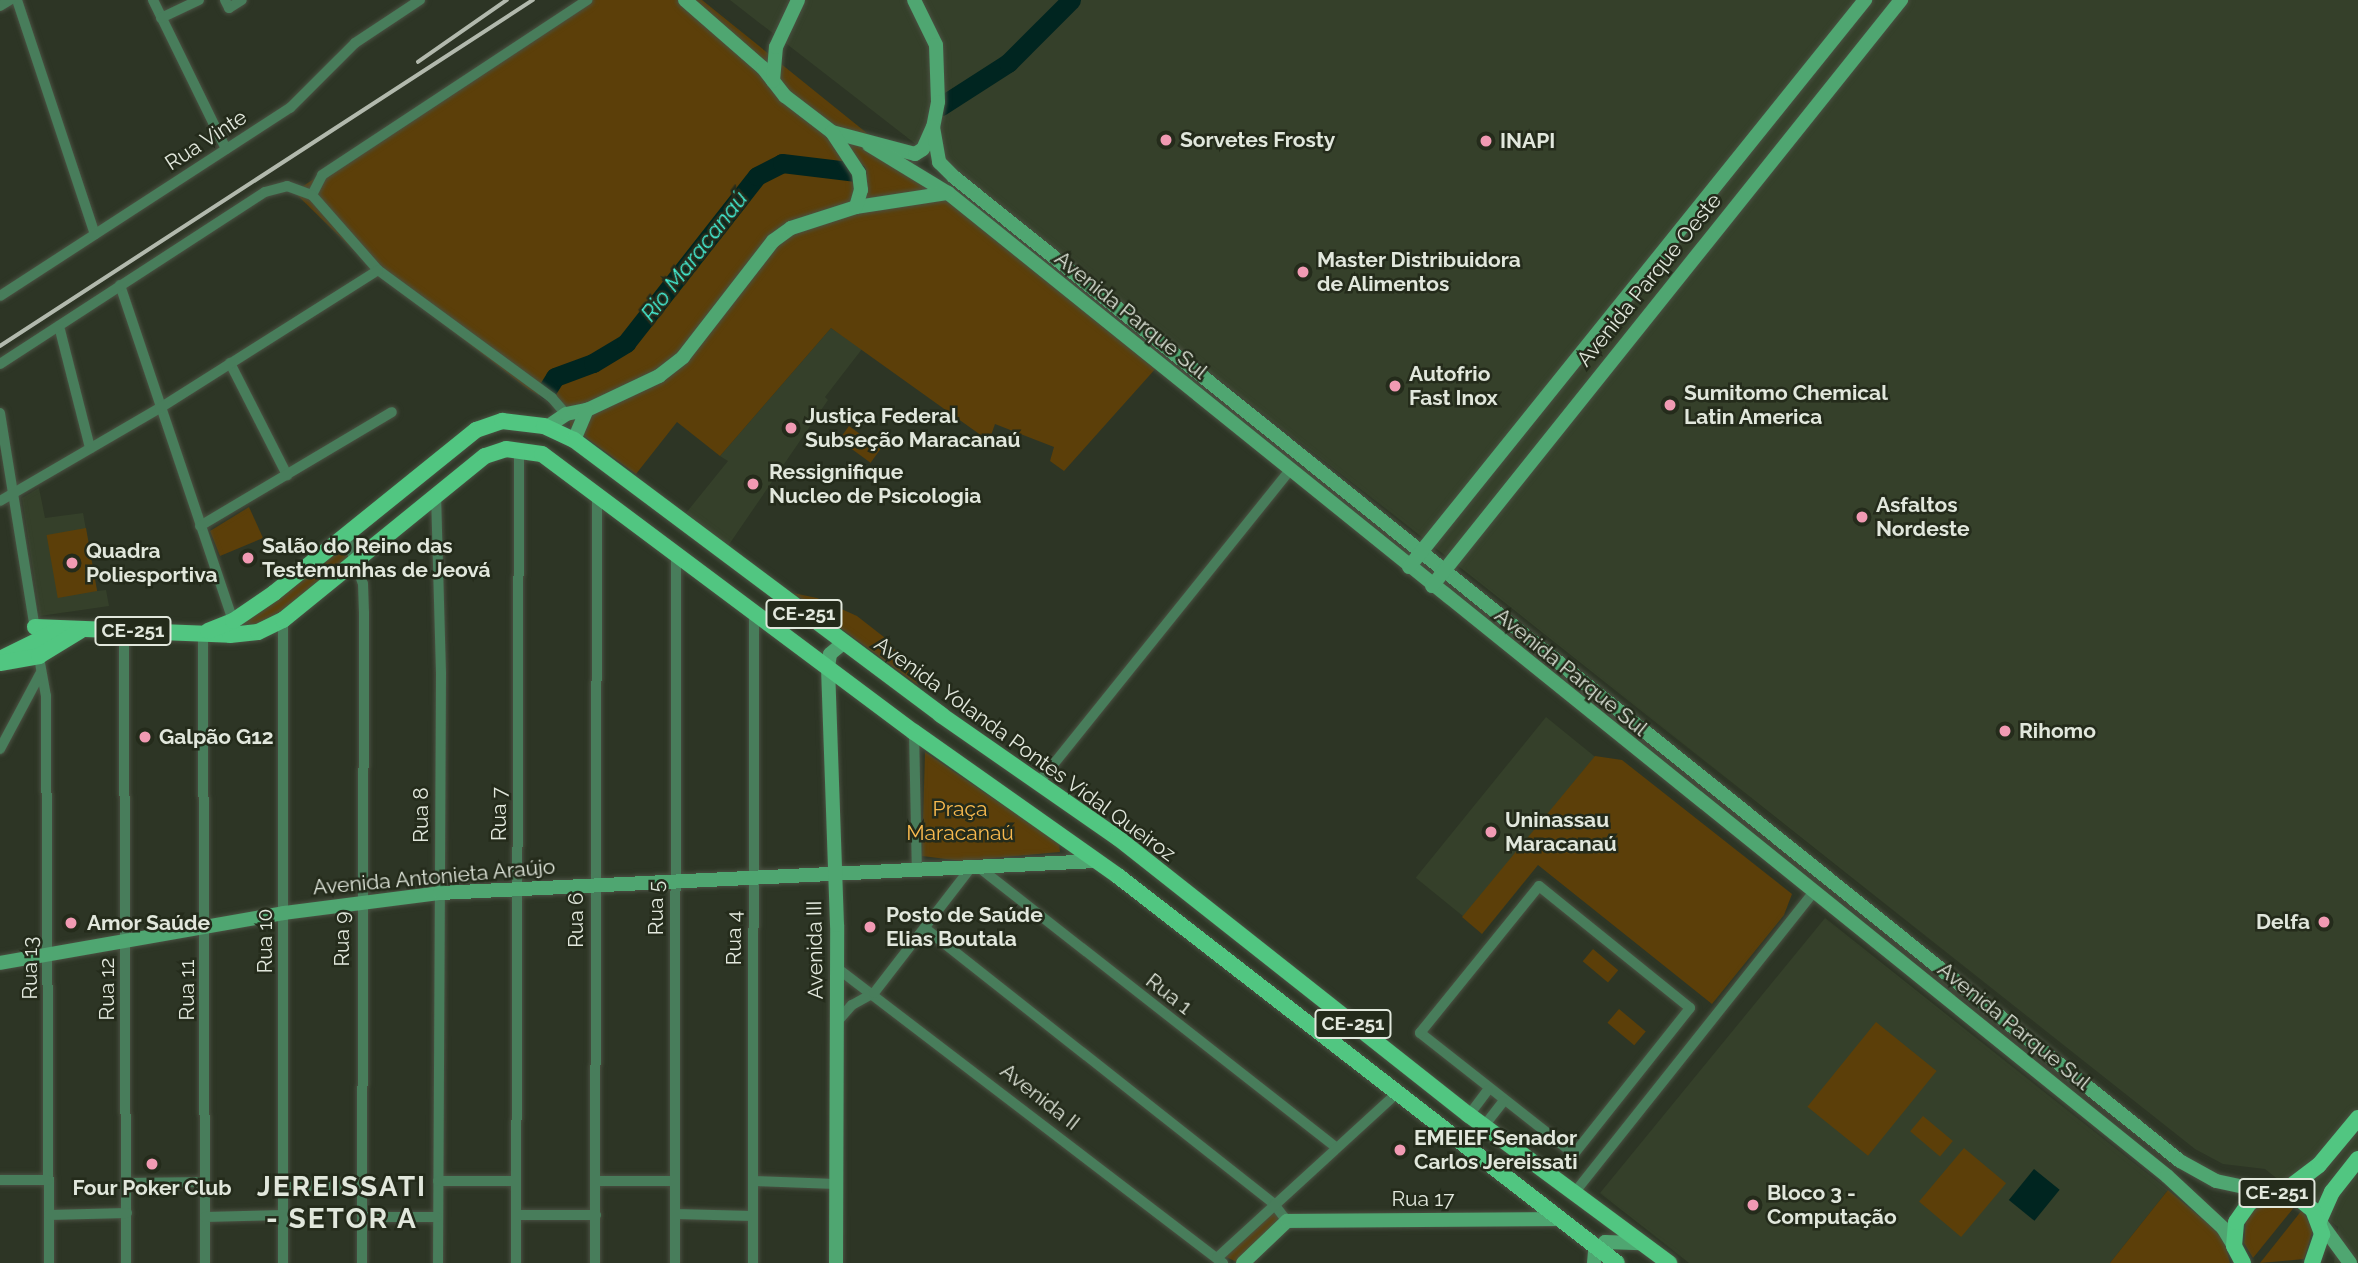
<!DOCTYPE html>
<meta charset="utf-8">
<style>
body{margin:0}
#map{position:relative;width:2358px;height:1263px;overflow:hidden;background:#2d3525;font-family:Raleway,sans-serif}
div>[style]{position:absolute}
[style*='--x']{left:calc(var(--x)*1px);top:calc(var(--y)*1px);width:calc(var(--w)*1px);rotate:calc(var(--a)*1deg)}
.built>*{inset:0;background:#35402a;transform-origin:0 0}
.green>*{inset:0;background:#5c3f09;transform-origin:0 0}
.water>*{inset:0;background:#002520;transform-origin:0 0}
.river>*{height:19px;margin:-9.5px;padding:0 9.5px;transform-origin:9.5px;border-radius:9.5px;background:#002520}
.roads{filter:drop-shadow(0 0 2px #4a5142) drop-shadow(0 0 2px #4a5142)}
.street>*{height:10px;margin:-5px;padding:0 5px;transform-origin:5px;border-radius:5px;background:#487d5b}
.secondary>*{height:14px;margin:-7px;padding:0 7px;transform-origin:7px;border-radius:7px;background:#4fa671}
.primary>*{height:16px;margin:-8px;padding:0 8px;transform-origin:8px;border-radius:8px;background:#51c681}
.rail>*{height:3.5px;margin:-1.75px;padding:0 1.75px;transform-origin:1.75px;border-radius:1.75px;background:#b2b9ad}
.dots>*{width:19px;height:19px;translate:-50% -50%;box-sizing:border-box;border:4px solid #242b1b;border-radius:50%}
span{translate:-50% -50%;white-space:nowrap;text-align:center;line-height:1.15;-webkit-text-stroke:5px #242b1b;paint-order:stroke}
.shield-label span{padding:2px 5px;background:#242b1b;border:2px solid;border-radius:5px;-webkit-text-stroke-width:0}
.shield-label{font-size:19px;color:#e1e7dc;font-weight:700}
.street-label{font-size:21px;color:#e1e7dc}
.poi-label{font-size:21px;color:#e1e7dc;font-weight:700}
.left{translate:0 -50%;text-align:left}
.right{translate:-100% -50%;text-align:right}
.park-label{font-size:21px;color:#f9ba4f}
.water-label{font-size:23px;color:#45f1d7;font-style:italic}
.district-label{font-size:28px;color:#e1e7dc;font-weight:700;letter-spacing:2px}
</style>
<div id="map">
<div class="built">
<i style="clip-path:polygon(730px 0,2358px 0,2358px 1263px,2334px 1263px,2338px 1227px,2265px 1169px,2223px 1164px,2195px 1149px,1390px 512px)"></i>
<i style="clip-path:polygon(831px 328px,862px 349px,825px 397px,828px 400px,728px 546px,686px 513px,728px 461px,720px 456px)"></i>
<i style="clip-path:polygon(39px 488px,45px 518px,83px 513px,97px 591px,106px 590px,109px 606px,40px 616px,22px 498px)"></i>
<i style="left:1546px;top:717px;width:63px;height:207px;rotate:39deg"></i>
<i style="clip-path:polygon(1825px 918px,2168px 1190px,2110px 1263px,1689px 1263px,1600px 1193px)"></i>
</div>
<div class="green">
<i style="clip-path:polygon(588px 0,702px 0,1157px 367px,1064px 471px,1050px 461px,1054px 447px,995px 424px,989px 441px,831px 328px,720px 456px,677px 422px,636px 474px,570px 426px,570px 413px,528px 389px,377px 273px,294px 192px)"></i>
<i style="left:849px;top:426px;width:39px;height:17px;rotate:36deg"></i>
<i style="clip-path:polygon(249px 507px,263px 538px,220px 556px,210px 531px)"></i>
<i style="left:86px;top:528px;width:64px;height:40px;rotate:80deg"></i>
<i style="clip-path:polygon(347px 540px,362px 561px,257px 635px,233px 623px)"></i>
<i style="clip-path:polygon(793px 593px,817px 598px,857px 616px,889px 641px,919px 686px)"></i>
<i style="clip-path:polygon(925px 752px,1059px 843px,1060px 852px,962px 861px,922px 856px)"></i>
<i style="clip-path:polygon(1595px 756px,1622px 760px,1792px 894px,1784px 915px,1712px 1004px,1538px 865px,1482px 934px,1462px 917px)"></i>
<i style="left:1593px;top:949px;width:33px;height:16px;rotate:40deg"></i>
<i style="left:1619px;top:1009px;width:35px;height:18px;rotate:40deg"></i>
<i style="left:1876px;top:1022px;width:78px;height:109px;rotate:39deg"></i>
<i style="left:1923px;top:1116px;width:39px;height:20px;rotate:40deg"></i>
<i style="left:1964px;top:1148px;width:55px;height:70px;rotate:40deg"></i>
<i style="clip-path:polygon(2168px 1190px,2223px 1236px,2230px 1263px,2110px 1263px)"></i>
<i style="clip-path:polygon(2284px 1199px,2296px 1205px,2253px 1258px,2244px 1243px,2246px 1219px,2260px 1203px)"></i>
<i style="clip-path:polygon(2302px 1210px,2313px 1229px,2304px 1259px,2260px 1263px)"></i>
<i style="clip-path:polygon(1274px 1212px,1281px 1221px,1239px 1263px,1224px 1256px)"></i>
</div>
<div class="water">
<i style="left:2034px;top:1169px;width:33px;height:40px;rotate:39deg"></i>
</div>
<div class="river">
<i style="--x:941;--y:106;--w:80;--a:-32.7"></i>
<i style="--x:1008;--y:63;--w:89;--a:-45"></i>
<i style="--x:547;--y:390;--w:15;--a:-58"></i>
<i style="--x:555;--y:377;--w:40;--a:-20.2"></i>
<i style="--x:593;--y:363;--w:39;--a:-31"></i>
<i style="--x:626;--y:343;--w:212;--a:-51.9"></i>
<i style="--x:757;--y:176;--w:28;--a:-27"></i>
<i style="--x:782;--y:163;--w:75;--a:6.9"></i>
</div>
<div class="roads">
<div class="street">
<i style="--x:17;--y:0;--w:247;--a:71.6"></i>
<i style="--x:153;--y:0;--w:166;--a:63.9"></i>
<i style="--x:225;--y:0;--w:9;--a:63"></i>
<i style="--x:229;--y:8;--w:15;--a:-32"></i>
<i style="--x:0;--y:6;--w:12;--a:-31"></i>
<i style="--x:161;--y:18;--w:42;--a:-25.3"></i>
<i style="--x:312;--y:195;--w:22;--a:-63"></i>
<i style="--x:322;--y:175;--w:318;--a:-33.4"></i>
<i style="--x:120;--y:285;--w:354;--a:71.4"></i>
<i style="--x:0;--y:296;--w:346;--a:-33"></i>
<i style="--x:290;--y:108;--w:92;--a:-45"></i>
<i style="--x:355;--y:43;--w:78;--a:-33.5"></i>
<i style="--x:59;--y:326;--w:126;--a:75.7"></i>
<i style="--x:230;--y:363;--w:126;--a:63"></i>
<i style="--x:0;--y:364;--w:316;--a:-33"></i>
<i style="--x:265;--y:192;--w:23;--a:-15"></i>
<i style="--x:287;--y:186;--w:27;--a:20"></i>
<i style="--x:312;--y:195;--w:100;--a:48.7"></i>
<i style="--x:378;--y:270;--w:216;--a:36.3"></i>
<i style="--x:552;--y:398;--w:21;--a:49"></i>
<i style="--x:0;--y:413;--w:220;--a:80.8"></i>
<i style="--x:436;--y:494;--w:179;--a:88.4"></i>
<i style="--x:441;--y:673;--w:590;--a:90.29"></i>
<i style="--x:0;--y:501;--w:185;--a:-30.2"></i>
<i style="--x:160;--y:408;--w:258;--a:-32.3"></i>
<i style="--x:200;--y:526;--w:223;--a:-30.7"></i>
<i style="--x:346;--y:535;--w:52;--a:70.9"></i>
<i style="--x:363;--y:584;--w:29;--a:88"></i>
<i style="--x:364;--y:613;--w:650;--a:90.18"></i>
<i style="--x:124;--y:631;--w:632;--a:89.82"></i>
<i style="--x:203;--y:632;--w:631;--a:89.82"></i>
<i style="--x:38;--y:652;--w:45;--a:79.7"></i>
<i style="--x:46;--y:696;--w:567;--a:89.7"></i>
<i style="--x:914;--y:732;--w:139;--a:88.8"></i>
<i style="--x:0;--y:749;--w:85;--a:-61.9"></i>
<i style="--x:1040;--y:781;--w:399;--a:-51.2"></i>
<i style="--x:981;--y:869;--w:450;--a:38.1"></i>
<i style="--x:1539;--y:886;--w:194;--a:38.9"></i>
<i style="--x:1690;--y:1008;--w:186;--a:128.5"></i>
<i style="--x:1574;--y:1154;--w:196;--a:-141.8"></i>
<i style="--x:1420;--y:1033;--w:189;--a:-51"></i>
<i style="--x:926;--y:929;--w:444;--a:38.3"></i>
<i style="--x:1274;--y:1204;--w:21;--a:53"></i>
<i style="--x:837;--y:968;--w:486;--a:37.4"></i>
<i style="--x:837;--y:1022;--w:23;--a:-49"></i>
<i style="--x:852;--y:1005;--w:25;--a:-29"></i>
<i style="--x:874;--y:993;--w:157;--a:-52.3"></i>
<i style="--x:1469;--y:1115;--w:31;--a:-53"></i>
<i style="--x:1484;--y:1126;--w:31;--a:-52"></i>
<i style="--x:0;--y:1180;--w:48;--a:0"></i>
<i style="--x:438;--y:1181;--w:78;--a:0"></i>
<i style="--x:596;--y:1181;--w:77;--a:0"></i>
<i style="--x:754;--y:1181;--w:82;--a:2.1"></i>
<i style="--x:127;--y:1183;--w:78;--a:-0.7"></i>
<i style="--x:284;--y:1186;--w:78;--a:-0.7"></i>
<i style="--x:1575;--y:1192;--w:382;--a:-51.5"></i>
<i style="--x:675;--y:1214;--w:78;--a:1.5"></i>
<i style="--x:49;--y:1215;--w:78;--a:-1.5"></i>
<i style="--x:516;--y:1215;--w:80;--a:0"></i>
<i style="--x:205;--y:1217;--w:78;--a:-1.5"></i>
<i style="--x:362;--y:1217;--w:75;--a:0"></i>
<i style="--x:1217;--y:1258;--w:244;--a:-42.5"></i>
<i style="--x:283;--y:1263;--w:643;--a:-90"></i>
<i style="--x:516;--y:1263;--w:814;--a:-89.79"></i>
<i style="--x:595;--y:1263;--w:769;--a:-89.85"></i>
<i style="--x:675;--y:1263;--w:710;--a:-89.92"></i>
<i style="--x:753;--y:1263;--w:650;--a:-89.91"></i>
</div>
<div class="secondary">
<i style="--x:685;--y:0;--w:103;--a:41.1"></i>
<i style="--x:763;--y:68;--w:36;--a:52"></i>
<i style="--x:785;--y:96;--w:59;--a:37.5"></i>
<i style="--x:832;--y:132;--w:86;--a:14.8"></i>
<i style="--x:915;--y:154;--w:9;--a:-32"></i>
<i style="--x:923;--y:149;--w:24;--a:-66"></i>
<i style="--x:914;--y:0;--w:50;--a:63.9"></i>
<i style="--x:936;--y:45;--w:57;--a:88"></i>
<i style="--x:938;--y:102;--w:25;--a:101"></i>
<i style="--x:933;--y:127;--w:36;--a:80"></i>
<i style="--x:939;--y:162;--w:21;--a:45"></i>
<i style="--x:954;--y:177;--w:1572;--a:38.75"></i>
<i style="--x:2180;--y:1161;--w:41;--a:29.1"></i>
<i style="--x:2216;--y:1181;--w:57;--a:12.1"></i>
<i style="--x:773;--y:81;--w:34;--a:-85"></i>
<i style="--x:776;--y:47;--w:52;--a:-64.9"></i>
<i style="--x:869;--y:145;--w:92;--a:31.3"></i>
<i style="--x:948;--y:193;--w:1566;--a:38.88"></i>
<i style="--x:2167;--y:1176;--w:76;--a:42.9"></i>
<i style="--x:2223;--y:1228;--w:21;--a:59"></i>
<i style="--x:856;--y:207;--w:93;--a:-8.7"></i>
<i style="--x:547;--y:427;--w:23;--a:-34"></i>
<i style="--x:566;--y:414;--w:21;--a:-11"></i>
<i style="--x:587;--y:410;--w:80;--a:-25.3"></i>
<i style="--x:659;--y:376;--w:31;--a:-38"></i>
<i style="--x:683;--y:357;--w:147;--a:-52.2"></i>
<i style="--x:773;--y:241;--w:22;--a:-36"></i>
<i style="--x:791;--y:228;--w:68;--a:-17.9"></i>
<i style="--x:856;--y:207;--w:18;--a:-74"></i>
<i style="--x:861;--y:190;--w:17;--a:-97"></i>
<i style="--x:859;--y:173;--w:49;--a:-123.4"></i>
<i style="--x:574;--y:440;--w:33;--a:-67"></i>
<i style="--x:1409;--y:567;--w:728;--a:-51.19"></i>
<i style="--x:1432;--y:586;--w:751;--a:-51.33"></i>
<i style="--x:0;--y:963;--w:288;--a:-10"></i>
<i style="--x:284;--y:913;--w:157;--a:-7.3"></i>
<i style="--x:440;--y:893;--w:657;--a:-2.79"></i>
<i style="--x:2320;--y:1222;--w:51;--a:53.8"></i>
<i style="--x:836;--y:1263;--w:338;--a:-89.8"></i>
<i style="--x:837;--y:925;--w:258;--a:-92"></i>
<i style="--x:828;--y:667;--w:13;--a:-81"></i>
<i style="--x:830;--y:654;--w:17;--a:-40"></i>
<i style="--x:1243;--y:1263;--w:61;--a:-43.7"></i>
<i style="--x:1287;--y:1221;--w:272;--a:-0.4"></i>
<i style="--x:1594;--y:1263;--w:11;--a:-85"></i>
<i style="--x:1595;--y:1252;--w:14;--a:-45"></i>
<i style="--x:1605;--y:1242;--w:36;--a:2"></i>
</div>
<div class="primary">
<i style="--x:35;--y:627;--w:195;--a:2.3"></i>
<i style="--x:230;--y:635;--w:28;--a:-6"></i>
<i style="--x:258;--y:632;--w:28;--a:-26"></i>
<i style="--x:283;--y:620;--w:260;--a:-39.1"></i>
<i style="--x:485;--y:456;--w:22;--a:-18"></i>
<i style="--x:506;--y:449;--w:36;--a:8"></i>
<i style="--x:542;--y:454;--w:464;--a:36.8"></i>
<i style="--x:914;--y:732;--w:250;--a:35.2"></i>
<i style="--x:1118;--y:876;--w:631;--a:37.8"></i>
<i style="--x:208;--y:631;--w:27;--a:-22"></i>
<i style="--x:233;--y:621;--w:50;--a:-34.3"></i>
<i style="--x:274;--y:593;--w:260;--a:-38.9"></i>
<i style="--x:476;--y:430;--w:28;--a:-19"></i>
<i style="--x:502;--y:421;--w:42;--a:6.8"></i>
<i style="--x:544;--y:426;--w:33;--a:25"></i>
<i style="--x:574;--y:440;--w:459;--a:36.8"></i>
<i style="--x:941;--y:715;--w:216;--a:34.8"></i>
<i style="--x:1118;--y:838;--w:447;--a:38.3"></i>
<i style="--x:1469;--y:1115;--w:249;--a:36.5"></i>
<i style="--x:0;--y:659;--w:64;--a:-26.2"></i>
<i style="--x:0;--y:663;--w:40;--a:-10"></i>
<i style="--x:39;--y:656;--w:48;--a:-31.4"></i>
<i style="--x:2282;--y:1193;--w:46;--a:-37.1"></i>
<i style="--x:2319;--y:1165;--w:61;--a:-50.3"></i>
<i style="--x:2319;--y:1221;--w:32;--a:-66"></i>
<i style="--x:2332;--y:1192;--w:42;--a:-51.8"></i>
<i style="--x:2243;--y:1263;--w:19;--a:-118"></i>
<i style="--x:2234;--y:1246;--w:24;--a:-85"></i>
<i style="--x:2236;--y:1222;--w:24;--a:-55"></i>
<i style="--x:2250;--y:1202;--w:24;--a:-22"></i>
<i style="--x:2272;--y:1193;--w:25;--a:9"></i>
<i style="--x:2297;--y:1197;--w:21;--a:39"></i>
<i style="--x:2313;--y:1210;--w:26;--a:69"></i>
<i style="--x:2322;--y:1234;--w:31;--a:109"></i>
</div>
</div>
<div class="rail">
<i style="--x:418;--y:62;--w:108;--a:-34.9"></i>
<i style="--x:0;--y:346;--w:635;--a:-32.99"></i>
</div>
<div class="dots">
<i style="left:1166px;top:140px;background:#f19ab3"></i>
<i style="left:1486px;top:141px;background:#f19ab3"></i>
<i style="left:1303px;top:272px;background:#f19ab3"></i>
<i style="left:1395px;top:386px;background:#f19ab3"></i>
<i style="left:1670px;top:405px;background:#f19ab3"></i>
<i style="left:791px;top:428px;background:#f19ab3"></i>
<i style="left:753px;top:484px;background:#f19ab3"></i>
<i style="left:1862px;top:517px;background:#f19ab3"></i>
<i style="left:248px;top:558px;background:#f19ab3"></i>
<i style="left:72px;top:563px;background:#f19ab3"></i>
<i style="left:2005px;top:731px;background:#f19ab3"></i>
<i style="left:145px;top:737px;background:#f19ab3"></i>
<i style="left:1491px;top:832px;background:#f19ab3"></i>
<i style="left:2324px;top:922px;background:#f19ab3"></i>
<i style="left:71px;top:923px;background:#f19ab3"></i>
<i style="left:870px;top:927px;background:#f19ab3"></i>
<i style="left:1400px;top:1150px;background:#f19ab3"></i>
<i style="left:152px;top:1164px;background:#f19ab3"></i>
<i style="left:1753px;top:1205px;background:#f19ab3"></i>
</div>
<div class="shield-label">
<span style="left:804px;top:614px">CE-251</span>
<span style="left:133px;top:631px">CE-251</span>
<span style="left:1353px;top:1024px">CE-251</span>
<span style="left:2277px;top:1193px">CE-251</span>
</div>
<div class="street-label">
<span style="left:206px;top:140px;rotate:-33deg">Rua Vinte</span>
<span style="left:1649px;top:280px;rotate:-51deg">Avenida Parque Oeste</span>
<span style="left:1131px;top:315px;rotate:39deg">Avenida Parque Sul</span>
<span style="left:1571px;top:672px;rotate:39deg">Avenida Parque Sul</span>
<span style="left:1025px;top:749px;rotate:36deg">Avenida Yolanda Pontes Vidal Queiroz</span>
<span style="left:499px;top:814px;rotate:-90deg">Rua 7</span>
<span style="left:421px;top:815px;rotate:-90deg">Rua 8</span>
<span style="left:434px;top:877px;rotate:-5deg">Avenida Antonieta Araújo</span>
<span style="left:656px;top:908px;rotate:-90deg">Rua 5</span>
<span style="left:576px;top:920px;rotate:-90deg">Rua 6</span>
<span style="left:734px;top:938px;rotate:-90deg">Rua 4</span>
<span style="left:342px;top:939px;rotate:-90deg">Rua 9</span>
<span style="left:265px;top:941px;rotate:-90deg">Rua 10</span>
<span style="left:815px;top:950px;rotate:-91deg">Avenida III</span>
<span style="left:30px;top:968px;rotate:-90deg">Rua 13</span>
<span style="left:107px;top:989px;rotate:-90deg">Rua 12</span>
<span style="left:187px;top:990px;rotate:-90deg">Rua 11</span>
<span style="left:1169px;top:994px;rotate:38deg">Rua 1</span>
<span style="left:2014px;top:1026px;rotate:39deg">Avenida Parque Sul</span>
<span style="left:1040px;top:1097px;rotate:38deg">Avenida II</span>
<span style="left:1423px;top:1199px">Rua 17</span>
</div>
<div class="poi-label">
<span class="left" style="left:1180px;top:140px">Sorvetes Frosty</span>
<span class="left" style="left:1500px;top:141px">INAPI</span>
<span class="left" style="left:1317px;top:272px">Master Distribuidora<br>de Alimentos</span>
<span class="left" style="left:1409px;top:386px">Autofrio<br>Fast Inox</span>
<span class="left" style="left:1684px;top:405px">Sumitomo Chemical<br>Latin America</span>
<span class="left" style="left:805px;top:428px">Justiça Federal<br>Subseção Maracanaú</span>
<span class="left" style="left:769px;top:484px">Ressignifique<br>Nucleo de Psicologia</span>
<span class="left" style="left:1876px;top:517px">Asfaltos<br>Nordeste</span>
<span class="left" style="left:262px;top:558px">Salão do Reino das<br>Testemunhas de Jeová</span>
<span class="left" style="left:86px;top:563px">Quadra<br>Poliesportiva</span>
<span class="left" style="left:2019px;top:731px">Rihomo</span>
<span class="left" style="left:159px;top:737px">Galpão G12</span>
<span class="left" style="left:1505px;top:832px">Uninassau<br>Maracanaú</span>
<span class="left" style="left:886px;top:927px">Posto de Saúde<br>Elias Boutala</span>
<span class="right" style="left:2310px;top:922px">Delfa</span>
<span class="left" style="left:87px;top:923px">Amor Saúde</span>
<span class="left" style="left:1414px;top:1150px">EMEIEF Senador<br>Carlos Jereissati</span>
<span style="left:152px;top:1188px">Four Poker Club</span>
<span class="left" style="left:1767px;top:1205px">Bloco 3 -<br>Computação</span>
</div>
<div class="park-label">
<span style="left:960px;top:821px">Praça<br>Maracanaú</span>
</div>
<div class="water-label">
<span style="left:694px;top:256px;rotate:-52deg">Rio Maracanaú</span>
</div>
<div class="district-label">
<span style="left:342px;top:1203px">JEREISSATI<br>- SETOR A</span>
</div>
</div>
